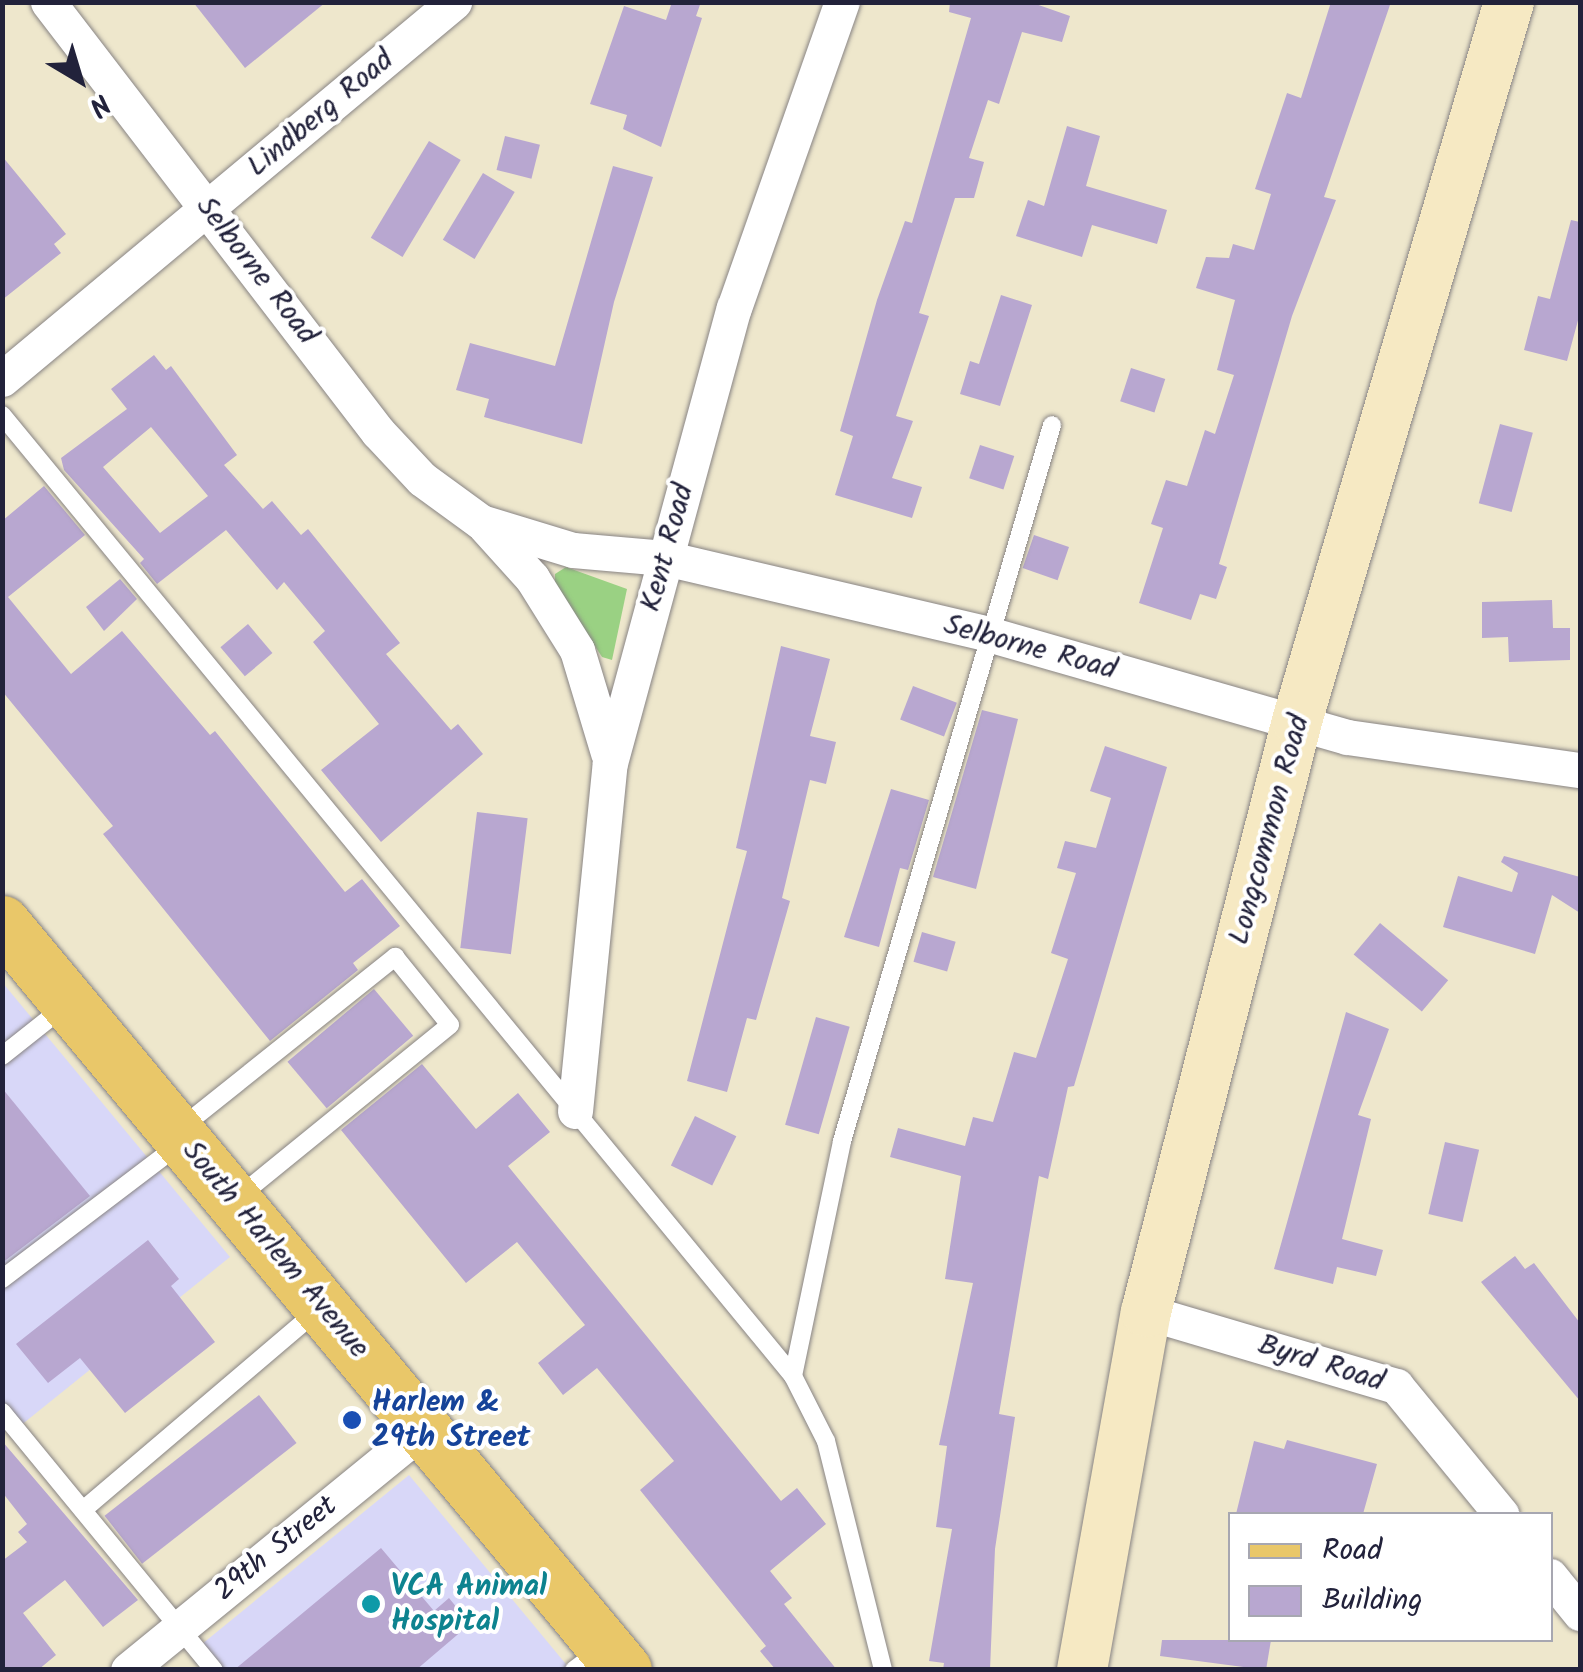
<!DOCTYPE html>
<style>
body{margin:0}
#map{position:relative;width:1583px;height:1672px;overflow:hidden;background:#eee7cc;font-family:Kalam,sans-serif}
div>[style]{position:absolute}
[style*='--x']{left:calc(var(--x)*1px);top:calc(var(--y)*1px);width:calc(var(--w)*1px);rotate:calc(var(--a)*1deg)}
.built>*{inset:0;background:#d8d7f8}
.green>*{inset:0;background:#9ad183}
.building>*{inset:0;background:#b8a7d0;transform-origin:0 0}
.roads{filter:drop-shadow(0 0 2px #888484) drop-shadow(0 0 2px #888484)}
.lane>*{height:18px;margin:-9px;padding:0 9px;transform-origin:9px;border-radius:9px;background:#fff}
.street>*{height:35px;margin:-17.5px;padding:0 17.5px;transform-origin:17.5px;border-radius:17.5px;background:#fff}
.secondary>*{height:50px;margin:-25px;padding:0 25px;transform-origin:25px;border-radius:25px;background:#f6e9c3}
.primary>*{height:55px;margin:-27.5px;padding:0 27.5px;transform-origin:27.5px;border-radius:27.5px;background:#e9c769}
.dots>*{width:28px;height:28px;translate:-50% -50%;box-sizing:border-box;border:5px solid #fff;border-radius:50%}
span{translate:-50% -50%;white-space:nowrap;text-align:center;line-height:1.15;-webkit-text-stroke:8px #fff;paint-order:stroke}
.street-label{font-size:30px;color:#22223b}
.transit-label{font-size:30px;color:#164399;font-weight:700}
.left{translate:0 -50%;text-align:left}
.culture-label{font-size:30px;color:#0d838f;font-weight:700}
.frame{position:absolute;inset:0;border:5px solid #22223b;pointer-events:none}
.legend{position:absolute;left:1228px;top:1512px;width:325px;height:130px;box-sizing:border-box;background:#fff;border:2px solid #a7a7b1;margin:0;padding:12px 18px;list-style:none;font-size:30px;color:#22223b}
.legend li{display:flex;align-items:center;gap:20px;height:50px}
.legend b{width:50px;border:2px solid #a7a7b1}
.north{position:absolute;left:30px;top:30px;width:100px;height:100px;-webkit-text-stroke:8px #fff;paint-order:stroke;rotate:142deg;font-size:28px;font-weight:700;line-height:40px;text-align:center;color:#22223b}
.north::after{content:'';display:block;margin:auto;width:35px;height:45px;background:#22223b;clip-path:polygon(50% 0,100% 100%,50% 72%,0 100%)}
</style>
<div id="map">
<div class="built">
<i style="clip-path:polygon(2px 982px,230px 1257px,20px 1426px,2px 1404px)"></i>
<i style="clip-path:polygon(409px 1475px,570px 1669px,205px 1670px,191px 1653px)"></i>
</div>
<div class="green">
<i style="clip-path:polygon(566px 567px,627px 589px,612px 660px,602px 657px,555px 584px,555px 574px)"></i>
</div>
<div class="building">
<i style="clip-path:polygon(193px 2px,326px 2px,245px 68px)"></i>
<i style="clip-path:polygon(672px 2px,701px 2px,696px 16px,702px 18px,661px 147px,623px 129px,627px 115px,590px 104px,624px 6px,666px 20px)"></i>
<i style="clip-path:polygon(950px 2px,1030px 2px,1070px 16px,1062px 42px,1022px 32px,999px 104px,988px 100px,969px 158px,984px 162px,974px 198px,955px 198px,919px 313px,929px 316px,896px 416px,913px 421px,892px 478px,922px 487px,912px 518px,835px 495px,853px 436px,840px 431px,877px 300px,905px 221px,912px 223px,971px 18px,949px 12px)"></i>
<i style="clip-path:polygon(1331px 2px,1391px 2px,1324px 197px,1336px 200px,1292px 316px,1219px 564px,1227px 567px,1216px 599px,1200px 594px,1191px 620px,1139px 603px,1163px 528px,1151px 524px,1166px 480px,1187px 486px,1205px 430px,1215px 434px,1234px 375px,1217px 370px,1235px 300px,1196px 288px,1206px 257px,1229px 258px,1233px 244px,1254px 250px,1271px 194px,1255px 189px,1287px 93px,1301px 98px)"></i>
<i style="clip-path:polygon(1067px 126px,1100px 136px,1086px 186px,1167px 210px,1157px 244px,1092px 225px,1082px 257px,1016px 236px,1028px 200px,1044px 206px)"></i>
<i style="left:505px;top:136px;width:36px;height:35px;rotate:14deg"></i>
<i style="left:429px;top:141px;width:37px;height:113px;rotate:31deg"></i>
<i style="clip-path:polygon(2px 156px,66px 234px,54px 244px,61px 253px,2px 300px)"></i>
<i style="clip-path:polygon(613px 166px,653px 177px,614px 302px,582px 444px,484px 417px,489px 399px,456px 390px,470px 343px,555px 366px)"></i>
<i style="left:483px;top:173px;width:37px;height:78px;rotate:31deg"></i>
<i style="clip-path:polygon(1571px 220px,1580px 222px,1580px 313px,1567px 361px,1524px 350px,1538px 296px,1550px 299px)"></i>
<i style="clip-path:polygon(1001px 295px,1032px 305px,1000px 406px,960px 394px,970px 361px,979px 364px)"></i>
<i style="clip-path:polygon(evenodd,154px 355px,166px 370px,171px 366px,237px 455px,224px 465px,263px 509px,272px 501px,301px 535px,308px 529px,400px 643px,386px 654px,451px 730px,458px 724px,483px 754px,381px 842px,321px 770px,379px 724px,313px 642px,325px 631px,284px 582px,277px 590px,226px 530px,157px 584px,140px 563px,144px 559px,64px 470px,61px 458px,127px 409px,111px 389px,154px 355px,151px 427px,208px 496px,160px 533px,103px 467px,151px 427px)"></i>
<i style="left:1131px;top:368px;width:36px;height:35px;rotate:18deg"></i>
<i style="left:1500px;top:424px;width:34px;height:82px;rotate:15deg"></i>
<i style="left:980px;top:445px;width:36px;height:35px;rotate:18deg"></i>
<i style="clip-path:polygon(44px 486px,85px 535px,8px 597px,71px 674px,122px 631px,210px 735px,215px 731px,345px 892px,362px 879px,400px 926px,353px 963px,358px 970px,270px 1041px,103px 834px,113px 826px,2px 691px,2px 521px)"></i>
<i style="left:1034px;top:535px;width:37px;height:35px;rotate:19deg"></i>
<i style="clip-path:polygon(120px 579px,137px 599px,104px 631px,86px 607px)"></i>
<i style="clip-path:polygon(1552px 600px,1553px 628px,1570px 628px,1570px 660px,1509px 662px,1508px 637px,1482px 638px,1482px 602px)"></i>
<i style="left:248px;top:624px;width:38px;height:36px;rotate:50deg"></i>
<i style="clip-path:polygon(781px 646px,830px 659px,810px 736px,836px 742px,826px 784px,810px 780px,782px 898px,790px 901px,756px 1020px,747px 1018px,727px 1092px,687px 1081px,747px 851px,736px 848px)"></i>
<i style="left:913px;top:686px;width:47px;height:36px;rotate:21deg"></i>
<i style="clip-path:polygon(982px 710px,1018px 719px,976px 889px,933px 877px)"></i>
<i style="clip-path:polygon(1105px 746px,1167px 767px,1074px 1086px,1068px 1087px,1048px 1179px,1039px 1176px,999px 1414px,1015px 1417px,995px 1549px,990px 1670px,943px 1670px,944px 1663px,929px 1661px,952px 1529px,936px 1527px,947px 1446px,939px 1445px,973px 1283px,945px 1279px,961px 1176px,890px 1157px,898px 1128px,965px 1146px,973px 1117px,993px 1122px,1014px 1052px,1036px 1058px,1068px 959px,1051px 953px,1076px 873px,1057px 868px,1065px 841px,1096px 848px,1111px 798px,1090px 791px)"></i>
<i style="clip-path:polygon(891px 789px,929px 800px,908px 870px,900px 868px,879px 947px,844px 937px)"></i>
<i style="left:477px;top:812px;width:51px;height:137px;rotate:7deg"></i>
<i style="clip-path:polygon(1504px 856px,1580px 877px,1580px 913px,1552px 895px,1535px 954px,1443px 927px,1458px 876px,1512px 892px,1518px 873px,1501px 862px)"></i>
<i style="left:1380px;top:923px;width:89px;height:41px;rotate:40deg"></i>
<i style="left:922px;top:932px;width:35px;height:31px;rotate:16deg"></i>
<i style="left:374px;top:989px;width:61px;height:113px;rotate:50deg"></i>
<i style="clip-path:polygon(1346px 1012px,1389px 1029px,1358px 1115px,1371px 1119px,1342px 1239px,1383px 1250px,1376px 1276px,1337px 1267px,1333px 1284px,1274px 1269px)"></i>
<i style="left:816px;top:1017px;width:35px;height:112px;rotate:16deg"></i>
<i style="clip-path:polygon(422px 1064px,476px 1129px,518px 1093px,550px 1132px,508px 1166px,781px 1501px,797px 1488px,826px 1524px,770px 1571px,792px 1598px,784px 1604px,837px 1670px,776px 1670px,760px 1651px,766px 1646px,640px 1490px,674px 1461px,597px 1368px,563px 1395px,538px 1363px,585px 1325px,517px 1242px,466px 1283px,341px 1130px)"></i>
<i style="clip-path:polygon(2px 1088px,90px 1196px,2px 1263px)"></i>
<i style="left:695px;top:1116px;width:46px;height:55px;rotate:26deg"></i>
<i style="left:1445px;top:1142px;width:35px;height:74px;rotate:13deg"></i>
<i style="clip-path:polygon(148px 1240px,179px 1279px,171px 1286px,215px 1342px,125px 1413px,80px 1358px,48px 1383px,16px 1344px)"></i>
<i style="clip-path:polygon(1515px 1256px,1525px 1269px,1534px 1263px,1580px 1323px,1580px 1401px,1481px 1282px)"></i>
<i style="left:259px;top:1395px;width:61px;height:196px;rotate:52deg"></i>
<i style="clip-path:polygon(1287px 1440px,1377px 1464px,1363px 1514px,1236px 1514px,1254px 1441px,1284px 1449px)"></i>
<i style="clip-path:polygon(2px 1441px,138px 1600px,103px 1627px,65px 1580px,23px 1613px,56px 1655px,38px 1670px,2px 1670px,2px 1561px,27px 1542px,18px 1532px,27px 1524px,2px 1492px)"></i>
<i style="clip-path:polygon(381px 1548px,434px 1611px,449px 1598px,470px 1624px,416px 1670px,234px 1670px)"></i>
<i style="clip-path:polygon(1162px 1640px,1271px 1640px,1266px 1670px,1160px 1656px)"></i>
</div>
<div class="roads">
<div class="lane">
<i style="--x:2;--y:415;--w:1245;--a:50.54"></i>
<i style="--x:793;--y:1376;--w:73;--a:63.1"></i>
<i style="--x:826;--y:1441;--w:236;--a:76"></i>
<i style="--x:2;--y:1056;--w:80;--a:-38.4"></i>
<i style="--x:182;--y:1127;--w:273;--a:-38.6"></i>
<i style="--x:395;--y:957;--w:87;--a:51"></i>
<i style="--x:450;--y:1025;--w:273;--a:140.9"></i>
<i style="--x:2;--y:1279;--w:225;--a:-37.2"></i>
<i style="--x:793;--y:1376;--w:240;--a:-78.2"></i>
<i style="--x:842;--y:1141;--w:746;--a:-73.65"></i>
<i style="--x:2;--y:1412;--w:334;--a:50.6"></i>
<i style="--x:83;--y:1510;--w:309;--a:-40.4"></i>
<i style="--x:574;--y:1670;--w:34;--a:-37"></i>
</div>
<div class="street">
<i style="--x:48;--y:2;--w:542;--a:52.5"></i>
<i style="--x:378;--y:432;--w:64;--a:46.9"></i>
<i style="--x:422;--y:479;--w:73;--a:36.1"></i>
<i style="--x:481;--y:522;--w:96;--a:16.9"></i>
<i style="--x:573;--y:550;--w:92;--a:5"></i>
<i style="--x:665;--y:558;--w:332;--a:13.2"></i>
<i style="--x:988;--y:634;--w:373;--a:16"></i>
<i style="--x:1347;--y:737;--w:235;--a:8.1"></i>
<i style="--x:2;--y:379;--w:589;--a:-39.83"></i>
<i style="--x:485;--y:526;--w:70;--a:47.9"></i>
<i style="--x:532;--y:578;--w:85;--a:58"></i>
<i style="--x:577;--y:650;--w:108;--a:73.2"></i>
<i style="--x:575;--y:1111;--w:350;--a:-84.3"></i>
<i style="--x:610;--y:763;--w:472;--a:-74.8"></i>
<i style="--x:734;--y:308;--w:324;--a:-70.6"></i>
<i style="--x:1146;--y:1312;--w:261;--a:16.5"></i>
<i style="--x:1396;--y:1386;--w:166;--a:50.6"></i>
<i style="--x:1550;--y:1576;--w:48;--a:51"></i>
<i style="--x:128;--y:1670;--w:382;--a:-39.2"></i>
</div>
<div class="secondary">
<i style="--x:1082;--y:1670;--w:364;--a:-79.9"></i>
<i style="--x:1146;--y:1312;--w:610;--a:-75.67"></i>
<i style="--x:1297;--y:721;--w:750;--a:-73.57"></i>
</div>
<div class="primary">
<i style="--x:2;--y:923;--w:972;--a:50.22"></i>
</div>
</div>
<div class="dots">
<i style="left:352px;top:1420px;background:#1a4fb4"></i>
<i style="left:371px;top:1604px;background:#0f9aa8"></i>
</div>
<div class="street-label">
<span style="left:321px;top:114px;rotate:-40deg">Lindberg Road</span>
<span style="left:256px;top:271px;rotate:52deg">Selborne Road</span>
<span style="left:668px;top:548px;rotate:-75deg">Kent Road</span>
<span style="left:1030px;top:648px;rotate:15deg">Selborne Road</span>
<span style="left:1270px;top:830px;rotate:-75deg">Longcommon Road</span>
<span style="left:275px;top:1250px;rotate:50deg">South Harlem Avenue</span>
<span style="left:1321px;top:1364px;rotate:17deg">Byrd Road</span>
<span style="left:276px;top:1549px;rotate:-39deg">29th Street</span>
</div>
<div class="transit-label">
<span class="left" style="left:372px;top:1420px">Harlem &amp;<br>29th Street</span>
</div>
<div class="culture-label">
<span class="left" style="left:391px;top:1604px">VCA Animal<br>Hospital</span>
</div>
<div class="frame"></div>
<ul class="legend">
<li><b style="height:12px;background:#e9c769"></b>Road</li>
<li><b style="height:28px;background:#b8a7d0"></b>Building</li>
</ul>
<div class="north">N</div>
</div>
